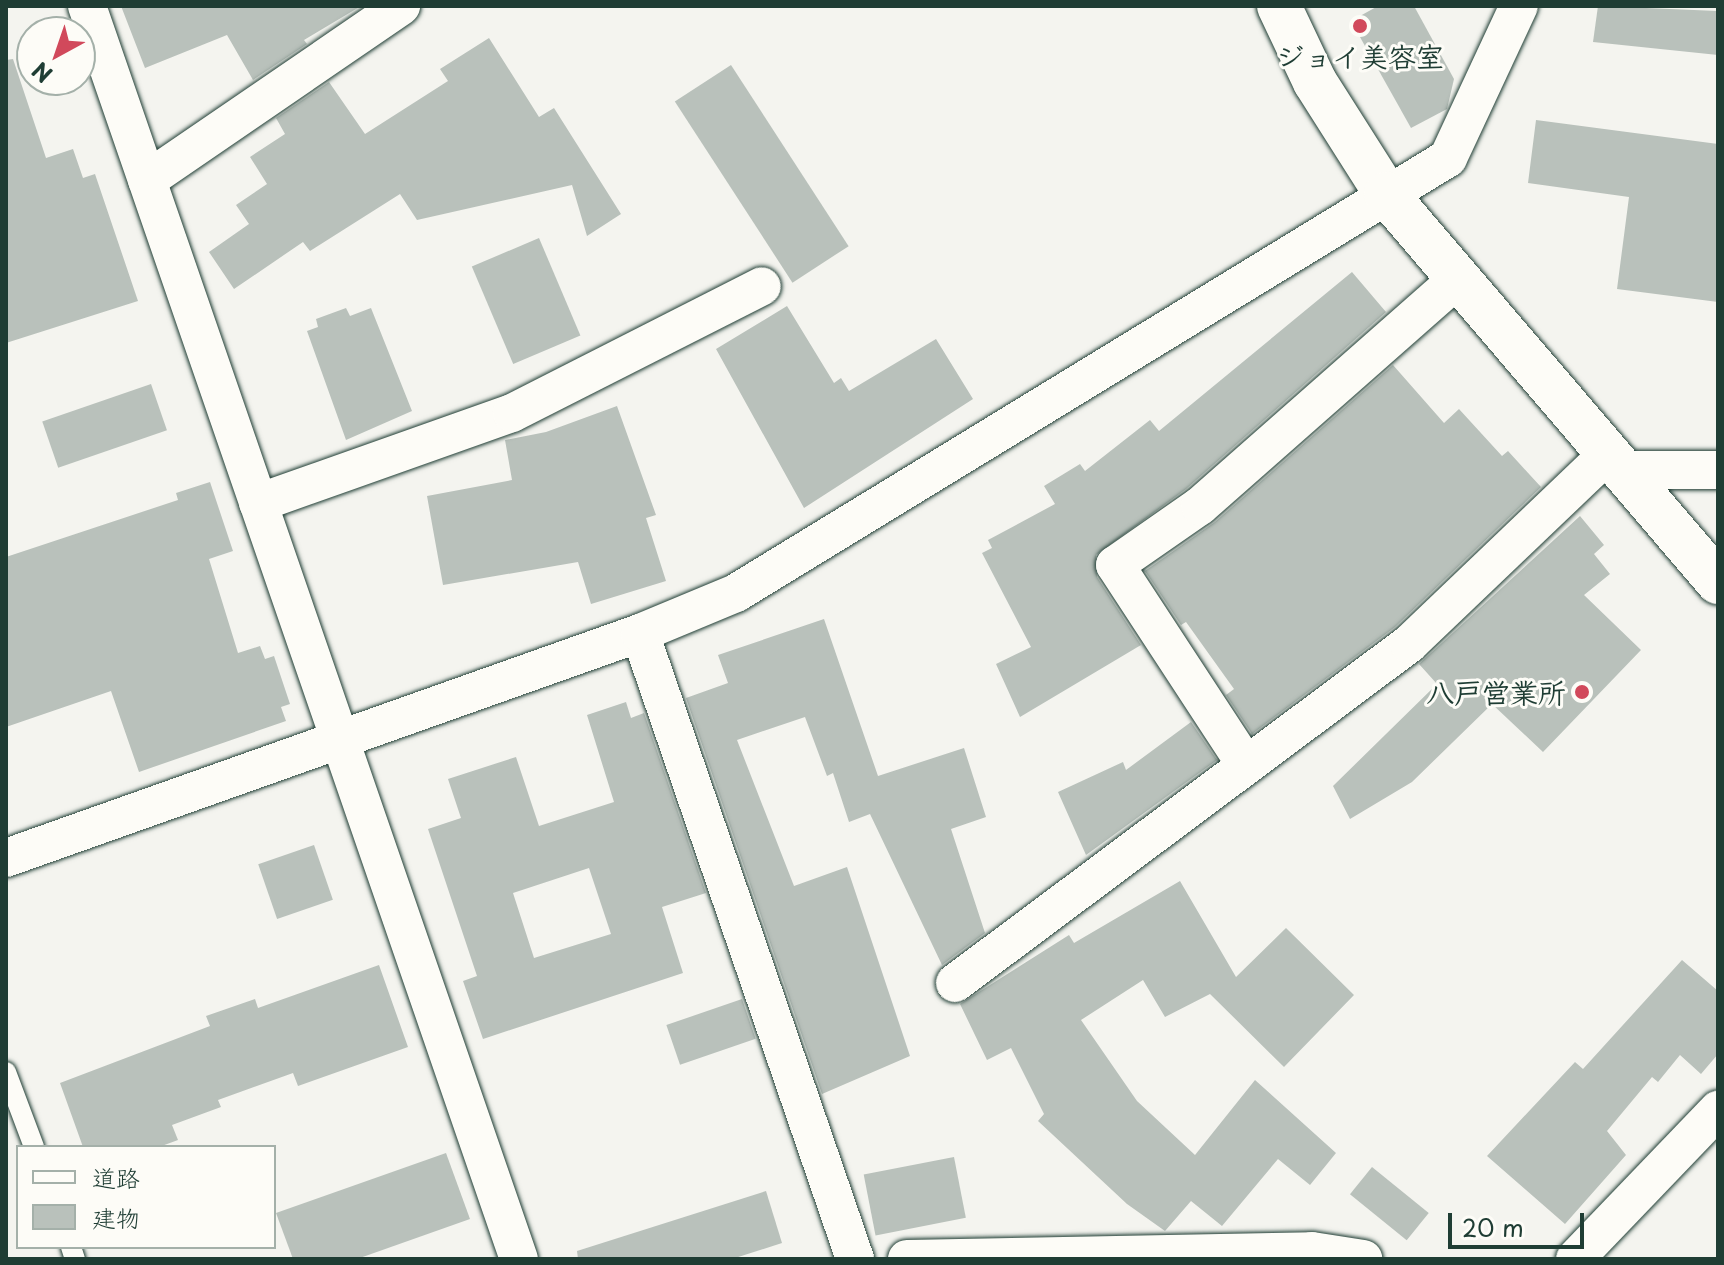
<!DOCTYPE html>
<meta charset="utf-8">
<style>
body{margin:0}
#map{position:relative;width:1724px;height:1265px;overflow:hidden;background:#f4f4ef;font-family:"Playpen Sans","Klee One",sans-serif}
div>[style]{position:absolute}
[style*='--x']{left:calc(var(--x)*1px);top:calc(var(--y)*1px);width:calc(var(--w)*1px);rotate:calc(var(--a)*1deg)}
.building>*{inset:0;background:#b9c1bb;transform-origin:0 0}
.roads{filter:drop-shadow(0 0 2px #1f3d34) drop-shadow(0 0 2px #1f3d34)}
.service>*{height:20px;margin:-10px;padding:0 10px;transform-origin:10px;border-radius:10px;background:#fdfcf7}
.minor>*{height:38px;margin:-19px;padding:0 19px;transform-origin:19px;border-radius:19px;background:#fdfcf7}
.tertiary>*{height:44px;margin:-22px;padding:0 22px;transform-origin:22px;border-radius:22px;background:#fdfcf7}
.dots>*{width:22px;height:22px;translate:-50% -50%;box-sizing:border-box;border:4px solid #fdfcf7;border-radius:50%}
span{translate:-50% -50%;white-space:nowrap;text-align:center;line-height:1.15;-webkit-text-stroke:6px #fdfcf7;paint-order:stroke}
.poi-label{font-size:28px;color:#1f3d34;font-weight:700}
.right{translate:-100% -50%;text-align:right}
.frame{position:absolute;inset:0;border:8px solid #1f3d34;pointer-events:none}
.legend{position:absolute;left:16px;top:1145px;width:260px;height:104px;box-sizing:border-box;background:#fdfcf7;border:2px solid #a4b0a9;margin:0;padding:10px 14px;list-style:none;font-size:24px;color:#1f3d34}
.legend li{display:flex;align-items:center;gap:16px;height:40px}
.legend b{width:40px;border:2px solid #a4b0a9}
.north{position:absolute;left:16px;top:16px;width:80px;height:80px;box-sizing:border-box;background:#fdfcf7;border:2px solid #a4b0a9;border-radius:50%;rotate:220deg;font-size:22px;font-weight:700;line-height:32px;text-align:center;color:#1f3d34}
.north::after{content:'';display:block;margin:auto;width:28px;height:36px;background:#d1495b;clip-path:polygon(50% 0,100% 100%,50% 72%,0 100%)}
.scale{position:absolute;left:1448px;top:1213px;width:136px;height:36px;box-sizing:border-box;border:4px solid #1f3d34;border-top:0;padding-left:10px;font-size:24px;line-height:28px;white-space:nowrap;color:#1f3d34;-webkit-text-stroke:6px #fdfcf7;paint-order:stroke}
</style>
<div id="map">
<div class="building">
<i style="clip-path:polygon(121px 6px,361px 6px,304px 40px,307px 44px,253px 80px,227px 35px,145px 68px)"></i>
<i style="clip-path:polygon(1378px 6px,1414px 6px,1454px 79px,1447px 109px,1411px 128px,1351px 21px)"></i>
<i style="clip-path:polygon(1598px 6px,1718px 11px,1718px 55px,1593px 42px)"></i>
<i style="clip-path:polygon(489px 38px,539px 117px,554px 108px,621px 214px,587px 236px,572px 185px,417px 220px,400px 194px,310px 251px,303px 242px,234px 289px,209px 252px,249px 224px,236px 205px,267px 184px,250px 157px,285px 134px,276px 118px,329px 82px,365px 134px,448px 81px,440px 69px)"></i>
<i style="clip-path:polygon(13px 59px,46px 158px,73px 149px,83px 178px,95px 174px,138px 301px,6px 343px,6px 60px)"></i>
<i style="left:731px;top:65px;width:216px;height:67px;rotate:57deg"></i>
<i style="clip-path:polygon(1536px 120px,1718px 144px,1718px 302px,1617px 289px,1629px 197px,1528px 183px)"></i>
<i style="left:539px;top:238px;width:106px;height:73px;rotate:67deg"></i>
<i style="clip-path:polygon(1352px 272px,1386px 312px,1186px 489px,1096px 555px,1097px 577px,1141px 645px,1020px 717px,996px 664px,1031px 647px,982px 553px,992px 548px,988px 540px,1055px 504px,1044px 486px,1080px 464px,1085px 471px,1150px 420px,1159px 431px)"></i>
<i style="clip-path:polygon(787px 306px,834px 383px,841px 378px,849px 391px,936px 339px,973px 399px,804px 508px,716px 349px)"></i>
<i style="clip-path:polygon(346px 308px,350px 316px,371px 308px,412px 411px,346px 440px,307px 331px,318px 327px,316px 319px)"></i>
<i style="clip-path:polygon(1393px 365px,1444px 423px,1459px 409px,1502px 456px,1508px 451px,1541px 487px,1395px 627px,1252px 734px,1226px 695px,1234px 689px,1186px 622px,1181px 625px,1145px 571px,1215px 522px)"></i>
<i style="left:151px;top:384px;width:49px;height:115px;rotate:71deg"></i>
<i style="clip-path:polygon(617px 406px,656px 515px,646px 518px,666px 581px,591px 604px,578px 562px,443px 585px,427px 496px,512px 480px,505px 440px,546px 432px)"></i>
<i style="clip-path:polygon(210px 482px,233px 551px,209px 559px,238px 653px,260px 646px,265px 659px,274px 656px,290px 704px,281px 707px,286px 721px,139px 772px,111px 691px,6px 727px,6px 557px,178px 500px,176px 493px)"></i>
<i style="clip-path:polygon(1580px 516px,1604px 545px,1594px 554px,1610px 574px,1584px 595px,1641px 650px,1543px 752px,1492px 704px,1412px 782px,1350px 819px,1333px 786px,1437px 684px,1419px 664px)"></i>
<i style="clip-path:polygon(824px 619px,878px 776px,964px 748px,986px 817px,951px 829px,985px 933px,942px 965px,870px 814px,849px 822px,833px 773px,827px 776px,805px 717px,737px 740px,794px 886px,847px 867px,910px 1056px,822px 1094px,686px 698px,728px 683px,718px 655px)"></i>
<i style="clip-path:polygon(evenodd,626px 702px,631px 718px,644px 713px,706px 893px,662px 907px,683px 973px,483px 1039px,463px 981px,477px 976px,428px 829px,461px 818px,448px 779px,516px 757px,539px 826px,614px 802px,587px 715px,626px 702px,589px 868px,611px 934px,534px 958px,513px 893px,589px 868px)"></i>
<i style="clip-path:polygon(1191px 722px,1217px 760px,1086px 855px,1058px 792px,1123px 762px,1126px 770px)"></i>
<i style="left:314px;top:845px;width:58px;height:59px;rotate:71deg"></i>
<i style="clip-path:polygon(1180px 881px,1236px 977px,1286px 928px,1354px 995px,1284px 1067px,1210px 994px,1165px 1017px,1143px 980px,1081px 1020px,1137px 1101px,1195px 1155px,1255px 1080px,1336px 1153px,1310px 1185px,1278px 1159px,1222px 1226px,1191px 1201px,1165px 1231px,1127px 1204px,1038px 1121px,1044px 1114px,1011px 1048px,987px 1060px,960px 1004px,1069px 935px,1074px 943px)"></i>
<i style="clip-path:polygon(1682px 960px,1718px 991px,1718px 1054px,1701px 1074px,1680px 1055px,1658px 1082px,1652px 1077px,1607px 1131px,1626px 1155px,1565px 1224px,1487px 1156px,1575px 1062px,1583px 1069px)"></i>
<i style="clip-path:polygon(379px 965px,408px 1047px,298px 1086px,293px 1073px,218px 1100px,221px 1107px,172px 1125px,178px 1140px,159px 1147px,83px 1147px,60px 1083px,210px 1026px,206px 1016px,255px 999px,258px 1008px)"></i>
<i style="left:742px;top:999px;width:42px;height:80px;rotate:71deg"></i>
<i style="clip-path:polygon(446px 1153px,470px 1219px,357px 1259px,293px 1259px,276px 1213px)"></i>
<i style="left:954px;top:1157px;width:62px;height:92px;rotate:79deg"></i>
<i style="left:1372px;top:1167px;width:73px;height:35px;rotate:39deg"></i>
<i style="clip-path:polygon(766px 1191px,782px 1243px,732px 1259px,578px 1259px,577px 1251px)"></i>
</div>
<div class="roads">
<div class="service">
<i style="--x:6;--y:1072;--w:80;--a:69.5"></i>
<i style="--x:71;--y:1247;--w:13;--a:72"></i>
</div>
<div class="minor">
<i style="--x:87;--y:6;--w:1325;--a:70.98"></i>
<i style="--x:147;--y:180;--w:308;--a:-34.4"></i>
<i style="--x:1618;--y:470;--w:100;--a:0"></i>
<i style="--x:258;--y:503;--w:269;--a:-19.5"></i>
<i style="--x:512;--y:413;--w:280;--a:-26.9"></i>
<i style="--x:640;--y:633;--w:662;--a:71.04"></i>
<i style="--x:1246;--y:765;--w:239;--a:-123.2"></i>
<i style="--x:1115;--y:565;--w:103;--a:-34.8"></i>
<i style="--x:1200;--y:506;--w:341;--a:-41.4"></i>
<i style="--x:6;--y:858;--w:673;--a:-19.54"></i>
<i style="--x:640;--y:633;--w:104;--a:-22.6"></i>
<i style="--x:736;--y:593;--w:834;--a:-31.42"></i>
<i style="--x:1448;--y:158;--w:168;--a:-65"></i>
<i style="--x:955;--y:983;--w:567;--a:-36.75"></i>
<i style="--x:1409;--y:644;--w:272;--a:-43.7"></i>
<i style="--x:907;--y:1259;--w:405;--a:-1.1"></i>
<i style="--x:1312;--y:1251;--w:52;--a:8.9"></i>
<i style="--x:1575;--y:1259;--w:207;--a:-46.2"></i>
</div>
<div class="tertiary">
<i style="--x:1279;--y:6;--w:84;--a:64.7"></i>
<i style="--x:1315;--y:82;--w:133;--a:57.6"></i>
<i style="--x:1386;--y:194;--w:511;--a:49.45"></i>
</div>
</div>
<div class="dots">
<i style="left:1360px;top:26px;background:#d1495b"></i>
<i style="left:1582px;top:692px;background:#d1495b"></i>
</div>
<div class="poi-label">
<span style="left:1360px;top:56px">ジョイ美容室</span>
<span class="right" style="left:1566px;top:692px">八戸営業所</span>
</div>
<div class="frame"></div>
<ul class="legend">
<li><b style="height:10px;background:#fdfcf7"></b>道路</li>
<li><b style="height:22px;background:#b9c1bb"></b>建物</li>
</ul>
<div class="north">N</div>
<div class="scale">20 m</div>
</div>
